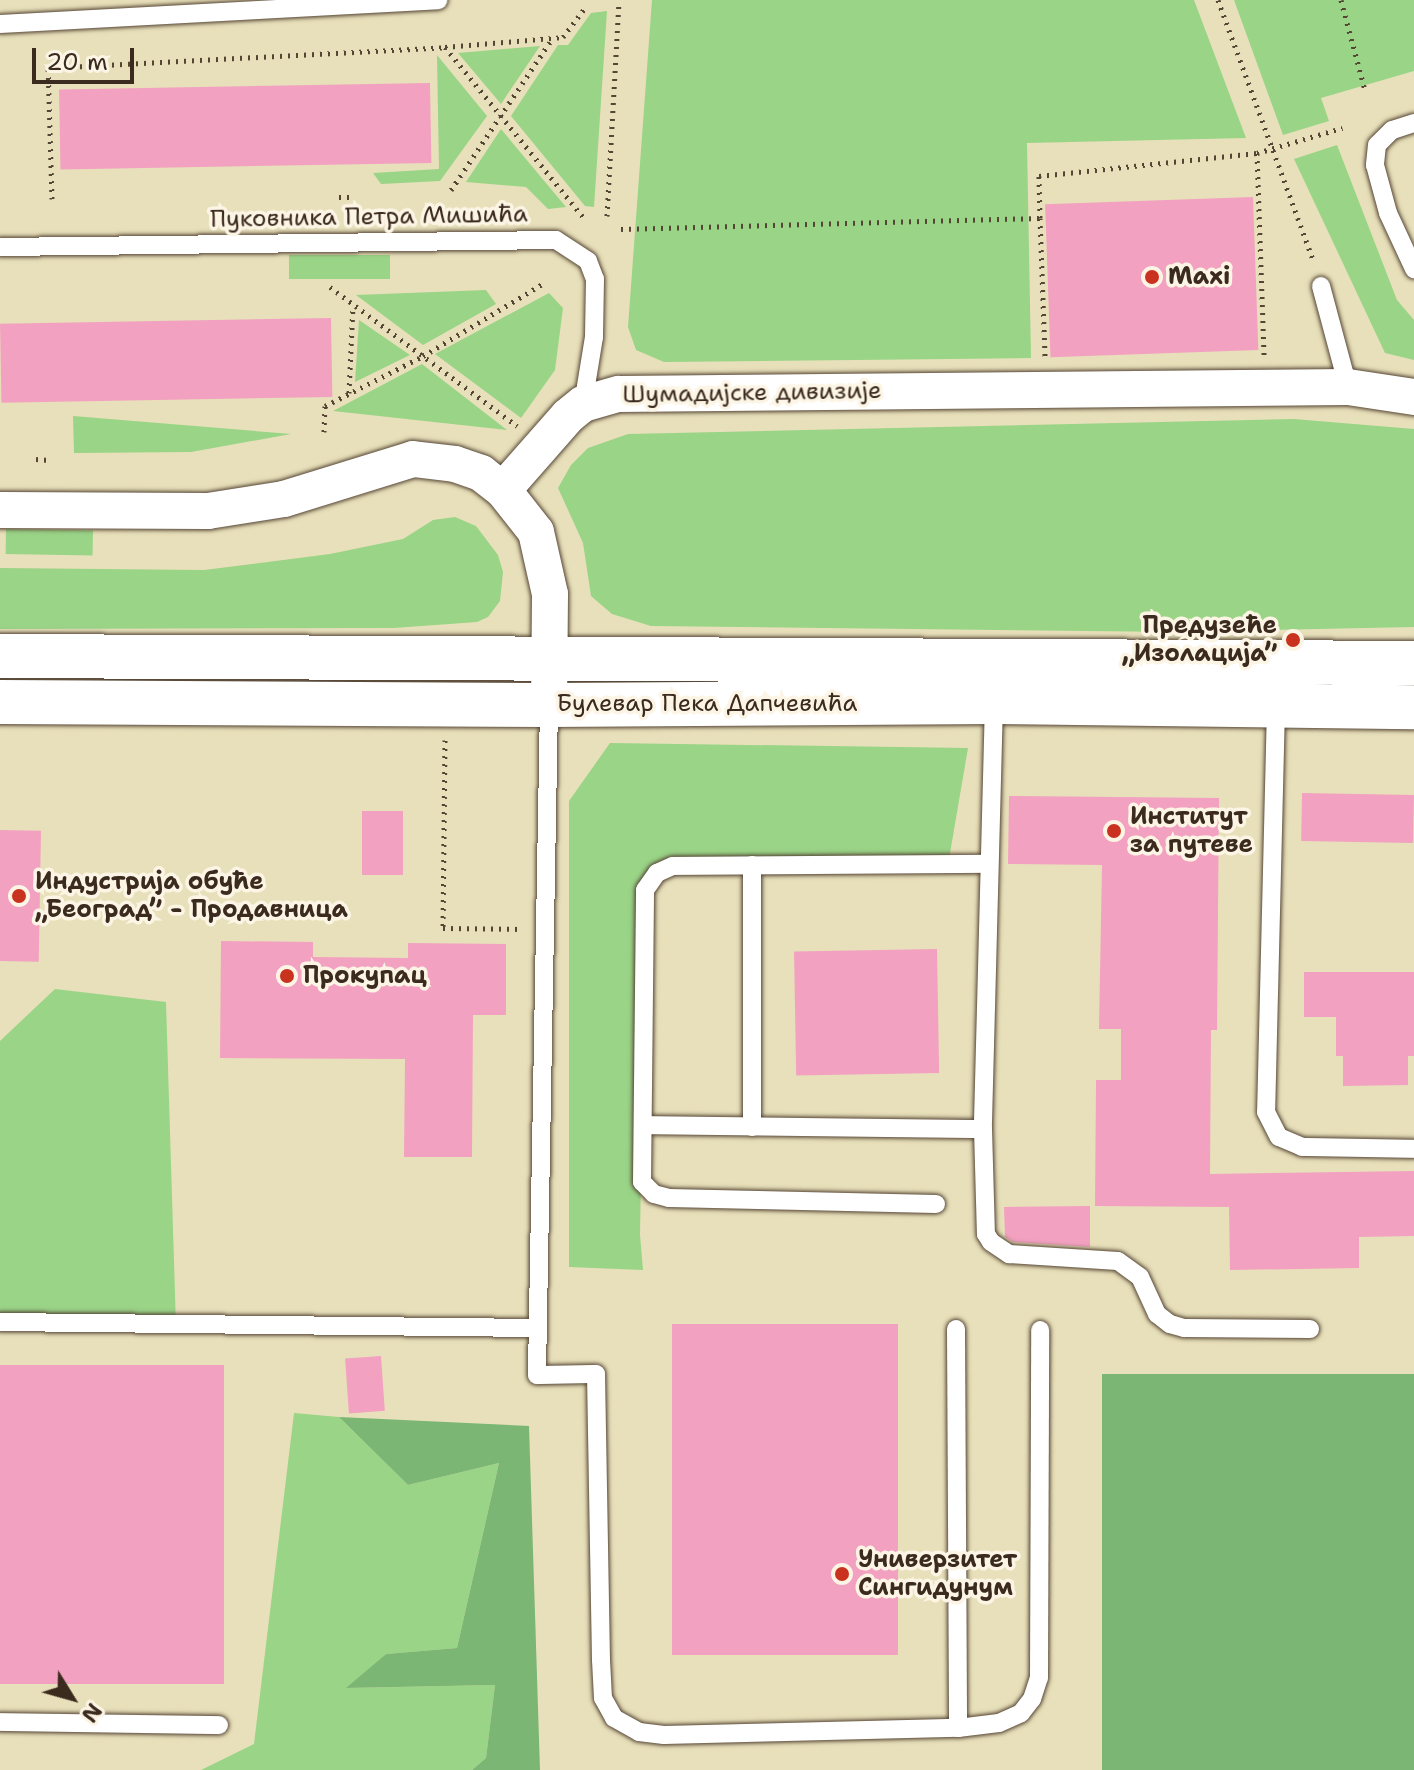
<!DOCTYPE html>
<meta charset="utf-8">
<style>
body{margin:0}
#map{position:relative;width:1414px;height:1770px;overflow:hidden;background:#e8e0ba;font-family:"Shantell Sans",sans-serif}
div>[style]{position:absolute}
[style*='--x']{left:calc(var(--x)*1px);top:calc(var(--y)*1px);width:calc(var(--w)*1px);rotate:calc(var(--a)*1deg)}
.green>*{inset:0;background:#9ad487;transform-origin:0 0}
.forest>*{inset:0;background:#7bb674;transform-origin:0 0}
.building>*{inset:0;background:#f2a1c0;transform-origin:0 0}
.path>*{height:5px;margin-top:-2.5px;transform-origin:0;background:repeating-linear-gradient(90deg,#554535 0 2px,transparent 0 8px)}
.roads{filter:drop-shadow(0 0 2px #554535) drop-shadow(0 0 2px #554535)}
.service>*{height:18px;margin:-9px;padding:0 9px;transform-origin:9px;border-radius:9px;background:#fff}
.minor>*{height:36px;margin:-18px;padding:0 18px;transform-origin:18px;border-radius:18px;background:#fff}
.tertiary>*{height:44px;margin:-22px;padding:0 22px;transform-origin:22px;border-radius:22px;background:#fff}
.dots>*{width:22px;height:22px;translate:-50% -50%;box-sizing:border-box;border:4px solid #fcf5e5;border-radius:50%}
span{translate:-50% -50%;white-space:nowrap;text-align:center;line-height:1.15;-webkit-text-stroke:7px #fcf5e5;paint-order:stroke}
.street-label{font-size:24px;color:#3b2a1e}
.poi-label{font-size:24px;color:#3b2a1e;font-weight:700}
.left{translate:0 -50%;text-align:left}
.right{translate:-100% -50%;text-align:right}
.north{position:absolute;left:32px;top:1658px;width:80px;height:80px;-webkit-text-stroke:6px #fcf5e5;paint-order:stroke;rotate:127deg;font-size:22px;font-weight:700;line-height:32px;text-align:center;color:#3b2a1e}
.north::after{content:'';display:block;margin:auto;width:28px;height:36px;background:#3b2a1e;clip-path:polygon(50% 0,100% 100%,50% 72%,0 100%)}
.scale{position:absolute;left:32px;top:48px;width:102px;height:36px;box-sizing:border-box;border:4px solid #3b2a1e;border-top:0;padding-left:10px;font-size:24px;line-height:28px;white-space:nowrap;color:#3b2a1e;-webkit-text-stroke:6px #fcf5e5;paint-order:stroke}
</style>
<div id="map">
<div class="green">
<i style="clip-path:polygon(652px 0,1194px 0,1246px 138px,1027px 143px,1031px 358px,664px 362px,636px 350px,628px 327px)"></i>
<i style="clip-path:polygon(1234px 0,1414px 0,1414px 71px,1321px 98px,1329px 121px,1283px 135px)"></i>
<i style="clip-path:polygon(607px 11px,594px 207px,585px 206px,511px 116px,558px 45px,568px 45px,591px 13px)"></i>
<i style="clip-path:polygon(540px 46px,501px 104px,458px 53px)"></i>
<i style="clip-path:polygon(437px 55px,487px 116px,440px 181px,381px 184px,373px 173px,439px 169px)"></i>
<i style="clip-path:polygon(501px 129px,566px 207px,548px 209px,526px 187px,466px 182px)"></i>
<i style="clip-path:polygon(1337px 145px,1397px 300px,1414px 320px,1414px 360px,1385px 353px,1294px 159px)"></i>
<i style="left:390px;top:255px;width:24px;height:101px;rotate:90deg"></i>
<i style="clip-path:polygon(486px 290px,496px 304px,423px 345px,356px 295px)"></i>
<i style="clip-path:polygon(549px 293px,563px 308px,555px 370px,521px 418px,435px 354px)"></i>
<i style="clip-path:polygon(359px 320px,410px 355px,355px 382px)"></i>
<i style="clip-path:polygon(422px 364px,507px 430px,333px 411px)"></i>
<i style="clip-path:polygon(73px 416px,291px 434px,191px 452px,74px 453px)"></i>
<i style="clip-path:polygon(1294px 419px,1414px 429px,1414px 627px,1176px 632px,651px 626px,612px 614px,591px 596px,583px 543px,558px 488px,571px 465px,588px 448px,628px 434px)"></i>
<i style="clip-path:polygon(455px 517px,476px 526px,498px 555px,503px 572px,500px 601px,488px 617px,477px 622px,394px 628px,0 629px,0 568px,204px 570px,330px 554px,403px 539px,433px 520px)"></i>
<i style="left:6px;top:529px;width:87px;height:25px;rotate:1deg"></i>
<i style="clip-path:polygon(610px 743px,968px 748px,948px 865px,673px 866px,646px 890px,640px 1235px,643px 1270px,569px 1267px,569px 801px)"></i>
<i style="clip-path:polygon(55px 989px,166px 1002px,176px 1326px,0 1322px,0 1041px)"></i>
<i style="clip-path:polygon(294px 1413px,339px 1417px,408px 1485px,499px 1463px,457px 1648px,386px 1654px,347px 1688px,495px 1685px,486px 1758px,472px 1770px,201px 1770px,254px 1744px)"></i>
</div>
<div class="forest">
<i style="left:1414px;top:1374px;width:396px;height:312px;rotate:90deg"></i>
<i style="clip-path:polygon(339px 1417px,529px 1426px,540px 1770px,472px 1770px,486px 1758px,495px 1685px,346px 1688px,386px 1654px,457px 1648px,499px 1463px,408px 1485px)"></i>
</div>
<div class="building">
<i style="left:430px;top:83px;width:80px;height:371px;rotate:89deg"></i>
<i style="left:1253px;top:197px;width:153px;height:208px;rotate:88deg"></i>
<i style="left:331px;top:318px;width:79px;height:331px;rotate:89deg"></i>
<i style="left:1302px;top:793px;width:112px;height:48px;rotate:1deg"></i>
<i style="clip-path:polygon(1009px 796px,1219px 798px,1217px 1030px,1211px 1030px,1210px 1174px,1414px 1171px,1414px 1236px,1359px 1237px,1359px 1268px,1230px 1270px,1229px 1207px,1095px 1206px,1096px 1080px,1121px 1080px,1121px 1029px,1099px 1029px,1102px 865px,1008px 864px)"></i>
<i style="left:362px;top:811px;width:41px;height:64px"></i>
<i style="left:0;top:830px;width:41px;height:131px;rotate:1deg"></i>
<i style="clip-path:polygon(221px 941px,313px 942px,313px 957px,408px 958px,408px 943px,506px 944px,506px 1015px,473px 1015px,472px 1157px,404px 1157px,405px 1059px,220px 1058px)"></i>
<i style="left:937px;top:949px;width:124px;height:143px;rotate:89deg"></i>
<i style="clip-path:polygon(1304px 972px,1414px 972px,1414px 1056px,1408px 1056px,1408px 1085px,1343px 1086px,1343px 1056px,1336px 1056px,1336px 1017px,1304px 1017px)"></i>
<i style="clip-path:polygon(1090px 1206px,1090px 1247px,1013px 1242px,1005px 1237px,1004px 1207px)"></i>
<i style="left:898px;top:1324px;width:331px;height:226px;rotate:90deg"></i>
<i style="left:381px;top:1356px;width:55px;height:36px;rotate:86deg"></i>
<i style="left:224px;top:1365px;width:319px;height:224px;rotate:90deg"></i>
</div>
<div class="path">
<i style="--x:1218;--y:0;--w:279;--a:69.9"></i>
<i style="--x:1341;--y:0;--w:93;--a:75.1"></i>
<i style="--x:445;--y:47;--w:219;--a:50.9"></i>
<i style="--x:1257;--y:153;--w:203;--a:88"></i>
<i style="--x:451;--y:190;--w:182;--a:-56.2"></i>
<i style="--x:339;--y:197;--w:10;--a:0"></i>
<i style="--x:52;--y:199;--w:131;--a:-91.7"></i>
<i style="--x:48;--y:68;--w:398;--a:-3"></i>
<i style="--x:445;--y:47;--w:118;--a:-4.8"></i>
<i style="--x:563;--y:37;--w:38;--a:-53"></i>
<i style="--x:607;--y:216;--w:214;--a:-86.8"></i>
<i style="--x:1040;--y:218;--w:139;--a:87.9"></i>
<i style="--x:621;--y:229;--w:419;--a:-1.5"></i>
<i style="--x:1040;--y:218;--w:42;--a:-91.4"></i>
<i style="--x:1039;--y:176;--w:219;--a:-6"></i>
<i style="--x:1257;--y:153;--w:89;--a:-16.4"></i>
<i style="--x:330;--y:287;--w:233;--a:36.6"></i>
<i style="--x:349;--y:393;--w:87;--a:-87.4"></i>
<i style="--x:324;--y:432;--w:26;--a:-88"></i>
<i style="--x:325;--y:406;--w:110;--a:-27"></i>
<i style="--x:423;--y:356;--w:141;--a:-31.1"></i>
<i style="--x:36;--y:459;--w:13;--a:4"></i>
<i style="--x:445;--y:740;--w:188;--a:90.6"></i>
<i style="--x:443;--y:928;--w:78;--a:0.7"></i>
</div>
<div class="roads">
<div class="service">
<i style="--x:0;--y:24;--w:439;--a:-3.1"></i>
<i style="--x:1414;--y:123;--w:23;--a:162"></i>
<i style="--x:1392;--y:130;--w:21;--a:135"></i>
<i style="--x:1377;--y:145;--w:20;--a:96"></i>
<i style="--x:1375;--y:165;--w:50;--a:74.8"></i>
<i style="--x:1388;--y:213;--w:62;--a:65.1"></i>
<i style="--x:0;--y:247;--w:556;--a:-0.72"></i>
<i style="--x:556;--y:240;--w:38;--a:33"></i>
<i style="--x:588;--y:261;--w:19;--a:69"></i>
<i style="--x:595;--y:279;--w:58;--a:91"></i>
<i style="--x:594;--y:337;--w:68;--a:99.3"></i>
<i style="--x:1321;--y:286;--w:105;--a:75"></i>
<i style="--x:994;--y:702;--w:427;--a:91.5"></i>
<i style="--x:983;--y:1129;--w:105;--a:88.4"></i>
<i style="--x:986;--y:1234;--w:9;--a:58"></i>
<i style="--x:991;--y:1242;--w:22;--a:34"></i>
<i style="--x:1009;--y:1254;--w:109;--a:3.7"></i>
<i style="--x:1118;--y:1261;--w:27;--a:36"></i>
<i style="--x:1140;--y:1277;--w:41;--a:65.3"></i>
<i style="--x:1157;--y:1314;--w:16;--a:38"></i>
<i style="--x:1170;--y:1324;--w:15;--a:16"></i>
<i style="--x:1184;--y:1328;--w:126;--a:0.5"></i>
<i style="--x:549;--y:705;--w:670;--a:91.03"></i>
<i style="--x:537;--y:1375;--w:59;--a:-1"></i>
<i style="--x:596;--y:1374;--w:286;--a:89"></i>
<i style="--x:601;--y:1660;--w:38;--a:87"></i>
<i style="--x:603;--y:1698;--w:23;--a:61"></i>
<i style="--x:614;--y:1718;--w:29;--a:29"></i>
<i style="--x:639;--y:1732;--w:25;--a:7"></i>
<i style="--x:664;--y:1735;--w:294;--a:-1.4"></i>
<i style="--x:958;--y:1728;--w:41;--a:-7"></i>
<i style="--x:999;--y:1723;--w:24;--a:-24"></i>
<i style="--x:1021;--y:1713;--w:18;--a:-52"></i>
<i style="--x:1032;--y:1699;--w:22;--a:-72"></i>
<i style="--x:1039;--y:1678;--w:348;--a:-89.8"></i>
<i style="--x:1276;--y:707;--w:405;--a:91.4"></i>
<i style="--x:1266;--y:1112;--w:28;--a:63"></i>
<i style="--x:1279;--y:1137;--w:25;--a:23"></i>
<i style="--x:1302;--y:1147;--w:112;--a:1"></i>
<i style="--x:752;--y:865;--w:262;--a:90"></i>
<i style="--x:643;--y:1125;--w:340;--a:0.7"></i>
<i style="--x:936;--y:1204;--w:267;--a:-178.7"></i>
<i style="--x:669;--y:1198;--w:16;--a:-165"></i>
<i style="--x:654;--y:1194;--w:17;--a:-135"></i>
<i style="--x:642;--y:1182;--w:292;--a:-89.4"></i>
<i style="--x:645;--y:890;--w:21;--a:-55"></i>
<i style="--x:657;--y:873;--w:17;--a:-24"></i>
<i style="--x:673;--y:866;--w:314;--a:-0.4"></i>
<i style="--x:0;--y:1322;--w:537;--a:0.64"></i>
<i style="--x:956;--y:1329;--w:399;--a:89.7"></i>
<i style="--x:0;--y:1722;--w:219;--a:0.8"></i>
</div>
<div class="minor">
<i style="--x:503;--y:490;--w:98;--a:-48.7"></i>
<i style="--x:568;--y:416;--w:19;--a:-39"></i>
<i style="--x:583;--y:404;--w:37;--a:-16"></i>
<i style="--x:619;--y:394;--w:729;--a:-0.55"></i>
<i style="--x:1348;--y:387;--w:67;--a:8.6"></i>
<i style="--x:0;--y:510;--w:208;--a:0.3"></i>
<i style="--x:208;--y:511;--w:77;--a:-9"></i>
<i style="--x:284;--y:499;--w:135;--a:-17.2"></i>
<i style="--x:413;--y:459;--w:42;--a:6.8"></i>
<i style="--x:455;--y:464;--w:28;--a:19"></i>
<i style="--x:481;--y:473;--w:28;--a:38"></i>
<i style="--x:503;--y:490;--w:53;--a:51.8"></i>
<i style="--x:536;--y:532;--w:64;--a:77.3"></i>
<i style="--x:550;--y:594;--w:111;--a:90.5"></i>
</div>
<div class="tertiary">
<i style="--x:0;--y:656;--w:1414;--a:0.28"></i>
<i style="--x:0;--y:702;--w:549;--a:0.31"></i>
<i style="--x:549;--y:705;--w:445;--a:-0.4"></i>
<i style="--x:994;--y:702;--w:420;--a:0.7"></i>
</div>
</div>
<div class="dots">
<i style="left:1152px;top:277px;background:#c8321e"></i>
<i style="left:1293px;top:640px;background:#c8321e"></i>
<i style="left:1114px;top:831px;background:#c8321e"></i>
<i style="left:19px;top:896px;background:#c8321e"></i>
<i style="left:287px;top:976px;background:#c8321e"></i>
<i style="left:842px;top:1574px;background:#c8321e"></i>
</div>
<div class="street-label">
<span style="left:369px;top:217px;rotate:-1deg">Пуковника Петра Мишића</span>
<span style="left:752px;top:393px;rotate:-1deg">Шумадијске дивизије</span>
<span style="left:707px;top:704px">Булевар Пека Дапчевића</span>
</div>
<div class="poi-label">
<span class="left" style="left:1168px;top:277px">Maxi</span>
<span class="right" style="left:1277px;top:640px">Предузеће<br>„Изолација”</span>
<span class="left" style="left:1130px;top:831px">Институт<br>за путеве</span>
<span class="left" style="left:35px;top:896px">Индустрија обуће<br>„Београд” - Продавница</span>
<span class="left" style="left:303px;top:976px">Прокупац</span>
<span class="left" style="left:858px;top:1574px">Универзитет<br>Сингидунум</span>
</div>
<div class="north">N</div>
<div class="scale">20 m</div>
</div>
